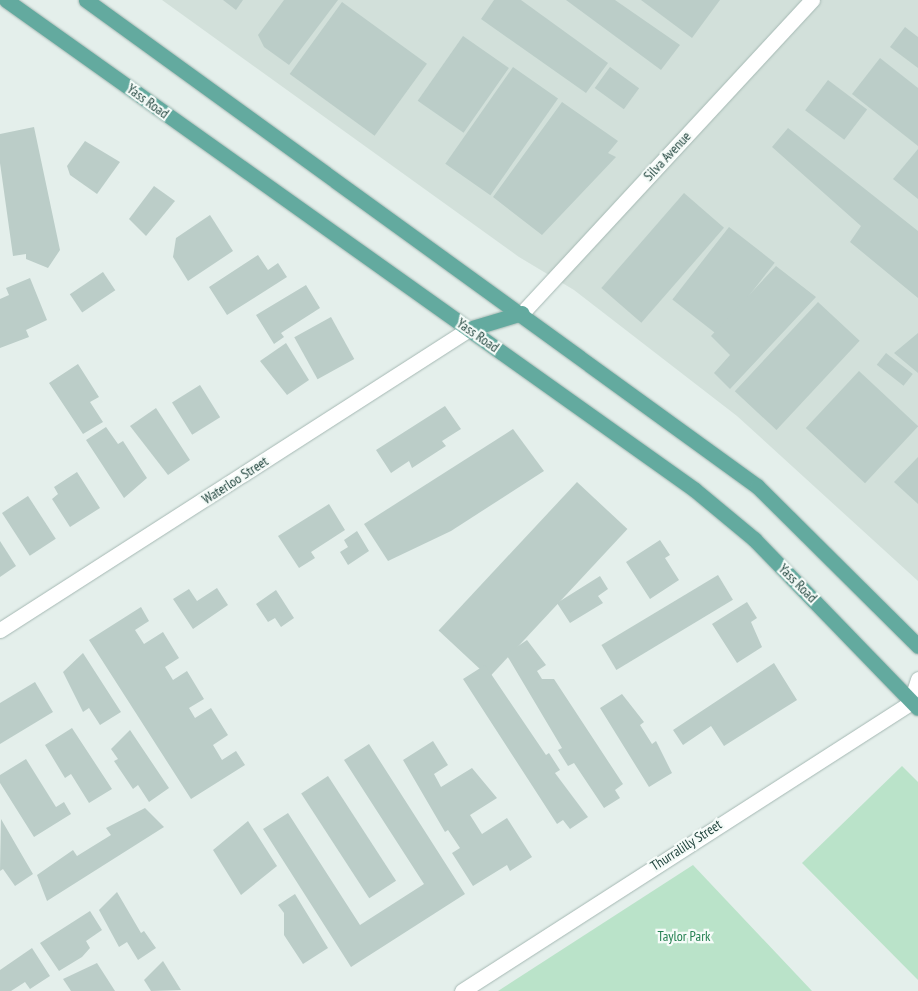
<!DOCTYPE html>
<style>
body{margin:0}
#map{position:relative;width:918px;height:991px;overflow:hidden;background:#e4efeb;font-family:"PT Sans Narrow",sans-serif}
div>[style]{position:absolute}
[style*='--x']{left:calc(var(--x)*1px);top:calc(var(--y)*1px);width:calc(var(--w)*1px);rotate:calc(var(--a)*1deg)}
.built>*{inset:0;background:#d2e0da}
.green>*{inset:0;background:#bae3c9}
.building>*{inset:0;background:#bbcdc8;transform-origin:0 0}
.roads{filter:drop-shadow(0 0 1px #a5b8b3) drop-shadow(0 0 1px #a5b8b3)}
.minor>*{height:15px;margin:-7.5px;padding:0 7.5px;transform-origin:7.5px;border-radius:7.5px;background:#fff}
.primary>*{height:15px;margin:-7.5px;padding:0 7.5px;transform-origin:7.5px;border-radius:7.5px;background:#63aa9f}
span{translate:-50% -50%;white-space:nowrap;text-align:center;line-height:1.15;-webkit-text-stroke:4.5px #f5fbf8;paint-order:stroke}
.street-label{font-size:14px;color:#20443d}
.park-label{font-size:14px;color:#258051}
</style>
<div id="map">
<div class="built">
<i style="clip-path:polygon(162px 0,918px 0,918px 581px,737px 416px,574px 290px,519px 257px)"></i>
</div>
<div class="green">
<i style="clip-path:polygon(902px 766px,918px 782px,918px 980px,802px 863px)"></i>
<i style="clip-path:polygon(693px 865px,812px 991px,498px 991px)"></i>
</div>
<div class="building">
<i style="clip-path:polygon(223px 0,243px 0,236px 10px)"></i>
<i style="clip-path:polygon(284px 0,338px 0,289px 65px,264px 47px,258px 35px)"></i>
<i style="clip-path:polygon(494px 0,521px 0,608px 63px,586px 93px,481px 19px)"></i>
<i style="clip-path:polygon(566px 0,615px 0,680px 45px,661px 70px)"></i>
<i style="clip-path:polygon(641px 0,720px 0,692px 38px)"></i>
<i style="left:342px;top:2px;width:105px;height:89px;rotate:36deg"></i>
<i style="clip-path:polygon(905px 27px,918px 37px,918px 68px,890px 47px)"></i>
<i style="left:463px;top:36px;width:56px;height:79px;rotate:35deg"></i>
<i style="clip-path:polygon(880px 58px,918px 88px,918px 146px,852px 94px)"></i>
<i style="left:513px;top:67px;width:55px;height:118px;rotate:35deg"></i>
<i style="left:610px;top:67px;width:36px;height:26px;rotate:36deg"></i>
<i style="left:828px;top:80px;width:49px;height:38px;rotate:37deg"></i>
<i style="clip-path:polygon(562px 102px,618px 141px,608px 153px,616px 157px,542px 235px,493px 197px)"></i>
<i style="clip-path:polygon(34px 127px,60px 250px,48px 268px,26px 259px,26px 254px,13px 256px,0 163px,0 134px)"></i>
<i style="clip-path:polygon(788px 128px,918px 231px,918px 298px,850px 242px,861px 226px,772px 147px)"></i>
<i style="clip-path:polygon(85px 141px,120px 162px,97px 194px,70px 175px,67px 166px)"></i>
<i style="clip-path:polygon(918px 149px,918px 199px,893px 179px)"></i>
<i style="clip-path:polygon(154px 186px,175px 201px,146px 236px,129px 219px)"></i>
<i style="left:684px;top:193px;width:53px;height:126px;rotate:41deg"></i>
<i style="clip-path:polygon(210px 215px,233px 251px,188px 281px,173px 257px,176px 238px)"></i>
<i style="left:729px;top:227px;width:58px;height:92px;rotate:38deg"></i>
<i style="clip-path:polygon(258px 255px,268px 270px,278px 263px,287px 277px,227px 315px,209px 287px)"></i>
<i style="clip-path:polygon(776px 266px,816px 297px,730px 389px,714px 373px,730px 355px,711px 336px)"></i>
<i style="left:103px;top:272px;width:22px;height:40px;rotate:56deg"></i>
<i style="clip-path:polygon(30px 278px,47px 320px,26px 330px,29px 337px,0 348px,0 299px,9px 295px,6px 288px)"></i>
<i style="clip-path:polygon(306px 285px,320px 308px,281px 333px,284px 337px,274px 344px,256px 315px)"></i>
<i style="left:818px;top:302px;width:57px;height:122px;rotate:43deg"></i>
<i style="left:331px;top:317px;width:48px;height:42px;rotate:61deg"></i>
<i style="clip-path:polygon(918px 333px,918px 373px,894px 353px)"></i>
<i style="clip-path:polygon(286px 343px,309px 380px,287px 395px,260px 361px)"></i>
<i style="left:886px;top:353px;width:34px;height:15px;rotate:38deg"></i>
<i style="clip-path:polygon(78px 364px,99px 397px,90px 402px,103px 422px,83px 434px,49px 383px)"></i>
<i style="left:859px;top:371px;width:81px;height:78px;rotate:43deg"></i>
<i style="left:200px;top:385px;width:38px;height:33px;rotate:58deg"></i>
<i style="clip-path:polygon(445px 406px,461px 429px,442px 441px,446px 446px,412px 468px,409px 461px,391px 473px,376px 450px)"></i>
<i style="clip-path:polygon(156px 408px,190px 460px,168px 475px,130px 426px)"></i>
<i style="clip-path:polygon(106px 427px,118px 444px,123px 441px,147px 478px,124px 498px,86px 440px)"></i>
<i style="clip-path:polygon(513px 429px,544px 471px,451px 531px,388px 561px,364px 524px)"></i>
<i style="clip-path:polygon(918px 457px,918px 504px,894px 482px)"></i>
<i style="clip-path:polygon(77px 472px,100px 508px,70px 527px,52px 499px,58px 494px,54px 487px)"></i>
<i style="left:577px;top:482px;width:69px;height:203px;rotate:43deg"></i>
<i style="left:28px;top:496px;width:51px;height:31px;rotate:57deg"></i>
<i style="clip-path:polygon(329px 504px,345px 530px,311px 552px,315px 558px,299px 568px,278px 536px)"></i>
<i style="clip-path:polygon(357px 531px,369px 551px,348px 565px,340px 552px,348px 547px,344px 540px)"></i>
<i style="clip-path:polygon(660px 540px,670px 555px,665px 558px,679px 580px,650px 599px,626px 562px)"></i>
<i style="clip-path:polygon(0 541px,16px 566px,0 577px)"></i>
<i style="left:718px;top:575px;width:29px;height:136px;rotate:59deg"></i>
<i style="clip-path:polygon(600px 576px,608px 589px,598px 596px,603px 603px,570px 623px,557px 603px)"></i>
<i style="clip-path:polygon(217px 588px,228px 605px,193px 629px,173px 599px,189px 589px,197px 601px)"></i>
<i style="clip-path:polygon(276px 590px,294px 618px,281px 627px,275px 618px,268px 622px,256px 604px)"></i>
<i style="clip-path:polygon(747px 602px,757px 618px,751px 622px,762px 647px,737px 663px,712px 624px)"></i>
<i style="clip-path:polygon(141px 607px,149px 621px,135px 630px,144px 644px,163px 632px,179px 658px,165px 667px,173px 680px,187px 671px,204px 699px,189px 708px,195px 718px,211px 708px,228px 735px,213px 745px,222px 760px,236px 751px,245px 765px,191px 799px,89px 640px)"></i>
<i style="clip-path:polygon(527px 640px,546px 665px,537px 671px,542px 679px,554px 679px,623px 784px,615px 790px,620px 798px,604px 808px,574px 763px,568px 766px,558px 750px,562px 748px,506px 654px)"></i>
<i style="clip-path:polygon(83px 653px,121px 712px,100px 725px,89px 708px,83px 712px,63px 672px)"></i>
<i style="clip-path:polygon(774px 663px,797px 700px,724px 746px,711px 726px,683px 745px,673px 730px)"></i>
<i style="clip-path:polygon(485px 665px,546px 755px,549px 753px,560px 770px,555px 773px,588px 817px,570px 829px,563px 820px,557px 824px,463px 679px)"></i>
<i style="clip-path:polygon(35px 682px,53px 712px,0 744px,0 703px)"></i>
<i style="clip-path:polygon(622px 694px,644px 722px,640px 725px,652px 744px,656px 741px,672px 773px,649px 787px,600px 708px)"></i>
<i style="clip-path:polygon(72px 728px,112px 789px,89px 803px,71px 774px,65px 778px,45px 745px)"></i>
<i style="clip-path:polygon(130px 730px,169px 788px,149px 802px,138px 785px,133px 789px,114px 761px,118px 759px,111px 749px)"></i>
<i style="clip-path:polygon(433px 741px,448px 765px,434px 774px,441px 787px,472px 768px,497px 798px,470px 815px,482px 834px,507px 818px,532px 857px,510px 871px,507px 865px,473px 886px,452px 853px,460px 848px,448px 830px,445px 832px,403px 760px)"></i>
<i style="clip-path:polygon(369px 744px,465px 894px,351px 967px,263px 829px,288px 813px,360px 925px,424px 884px,344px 760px)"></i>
<i style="clip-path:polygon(26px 759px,56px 807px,64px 802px,71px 814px,34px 837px,0 783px,0 775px)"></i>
<i style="left:328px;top:776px;width:125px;height:32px;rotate:57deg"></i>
<i style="clip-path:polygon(145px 808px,164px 827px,47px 901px,37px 875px,73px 850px,77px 856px,111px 835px,106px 828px)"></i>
<i style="clip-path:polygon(1px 819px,33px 874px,15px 886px,3px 869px,0 871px)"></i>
<i style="clip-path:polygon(248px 821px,277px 866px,241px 895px,213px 850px)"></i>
<i style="clip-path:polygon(117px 892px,141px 933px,144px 931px,156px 948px,138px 960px,127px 942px,119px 947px,99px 910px)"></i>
<i style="clip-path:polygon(295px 894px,328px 948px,303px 964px,284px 935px,284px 913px,278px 905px)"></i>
<i style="clip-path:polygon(90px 911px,102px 930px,86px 941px,90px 948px,82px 957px,59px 971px,40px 943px)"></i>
<i style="clip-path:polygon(32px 948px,50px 976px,30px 989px,25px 982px,11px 991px,0 991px,0 970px)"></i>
<i style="clip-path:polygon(163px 961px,181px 990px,151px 991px,144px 980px)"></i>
<i style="clip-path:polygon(97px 963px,115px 991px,71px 991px,63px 979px)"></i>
</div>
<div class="roads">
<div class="minor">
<i style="--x:522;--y:313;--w:427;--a:-47.2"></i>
<i style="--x:0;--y:630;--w:557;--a:-32.69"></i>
<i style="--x:911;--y:701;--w:23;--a:-72"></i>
<i style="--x:462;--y:991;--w:542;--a:-32.72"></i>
</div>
<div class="primary">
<i style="--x:6;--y:0;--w:845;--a:35.42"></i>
<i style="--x:695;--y:490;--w:77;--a:39.7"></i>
<i style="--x:754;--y:539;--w:235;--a:45.9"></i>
<i style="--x:86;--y:0;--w:829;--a:35.92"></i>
<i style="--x:757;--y:486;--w:227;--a:44.8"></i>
<i style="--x:469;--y:329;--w:55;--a:-16.8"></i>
</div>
</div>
<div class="street-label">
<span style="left:148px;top:101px;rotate:36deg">Yass Road</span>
<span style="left:667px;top:156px;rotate:-47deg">Silva Avenue</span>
<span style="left:478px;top:335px;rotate:35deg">Yass Road</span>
<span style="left:235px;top:480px;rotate:-33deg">Waterloo Street</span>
<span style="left:798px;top:583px;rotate:45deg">Yass Road</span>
<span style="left:686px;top:845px;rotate:-33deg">Thurralilly Street</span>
</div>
<div class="park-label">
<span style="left:684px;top:936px">Taylor Park</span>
</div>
</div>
